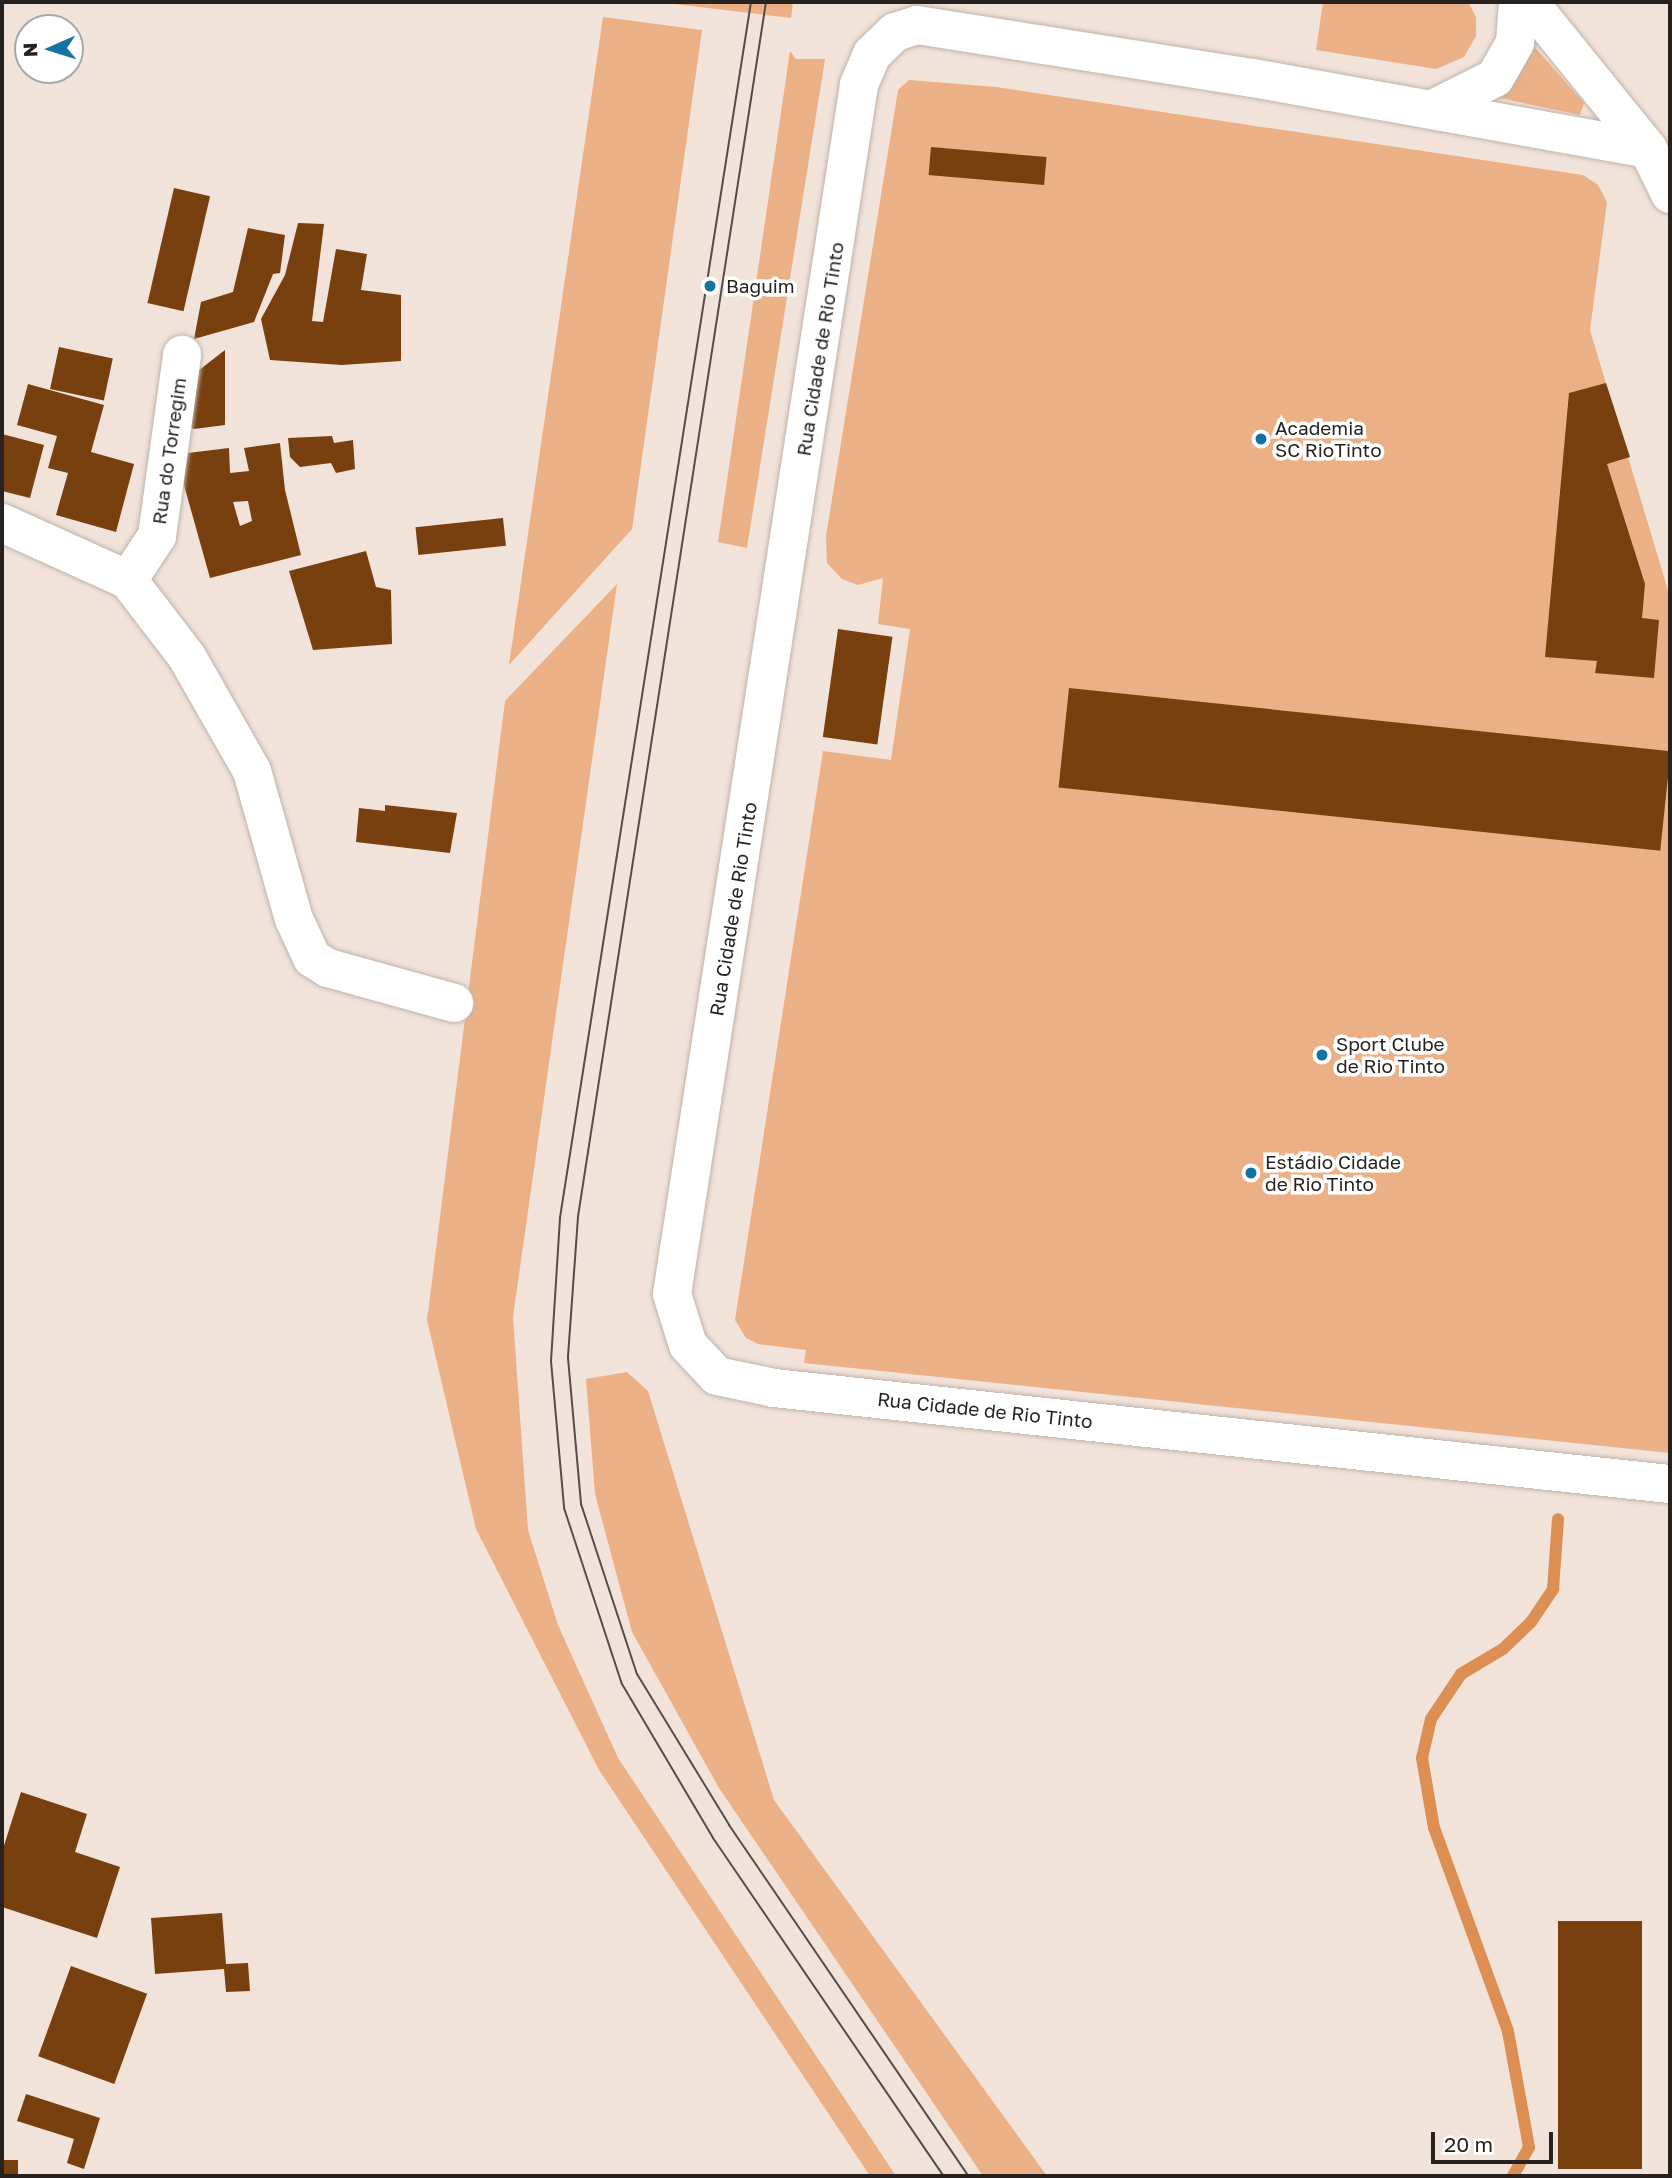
<!DOCTYPE html>
<meta charset="utf-8">
<style>
body{margin:0}
#map{position:relative;width:1672px;height:2178px;overflow:hidden;background:#f1e3da;font-family:"Golos Text",sans-serif}
div>[style]{position:absolute}
[style*='--x']{left:calc(var(--x)*1px);top:calc(var(--y)*1px);width:calc(var(--w)*1px);rotate:calc(var(--a)*1deg)}
.green>*{inset:0;background:#ebb086}
.stream>*{height:12px;margin:-6px;padding:0 6px;transform-origin:6px;border-radius:6px;background:#dc8e53}
.building>*{inset:0;background:#77400e;transform-origin:0 0}
.roads{filter:drop-shadow(0 0 2px #c1b3aa) drop-shadow(0 0 2px #c1b3aa)}
.minor>*{height:38px;margin:-19px;padding:0 19px;transform-origin:19px;border-radius:19px;background:#fff}
.tram>*{height:2px;margin:-1px;padding:0 1px;transform-origin:1px;border-radius:1px;background:#544d48}
.dots>*{width:19px;height:19px;translate:-50% -50%;box-sizing:border-box;border:4px solid #fff;border-radius:50%}
span{translate:-50% -50%;white-space:nowrap;text-align:center;line-height:1.15;-webkit-text-stroke:7px #fff;paint-order:stroke}
.poi-label{font-size:19px;color:#27221f}
.left{translate:0 -50%;text-align:left}
.street-label{font-size:19px;color:#27221f}
.frame{position:absolute;inset:0;border:4px solid #27221f;pointer-events:none}
.north{position:absolute;left:14px;top:14px;width:70px;height:70px;box-sizing:border-box;background:#fff;border:2px solid #a9a7a5;border-radius:50%;rotate:267deg;font-size:19px;font-weight:700;line-height:28px;text-align:center;color:#27221f}
.north::after{content:'';display:block;margin:auto;width:24px;height:32px;background:#1473a1;clip-path:polygon(50% 0,100% 100%,50% 72%,0 100%)}
.scale{position:absolute;left:1431px;top:2132px;width:122px;height:32px;box-sizing:border-box;border:4px solid #27221f;border-top:0;padding-left:9px;font-size:21px;line-height:24px;white-space:nowrap;color:#27221f;-webkit-text-stroke:5px #fff;paint-order:stroke}
</style>
<div id="map">
<div class="green">
<i style="clip-path:polygon(658px 2px,793px 2px,791px 18px)"></i>
<i style="clip-path:polygon(1323px 2px,1468px 2px,1476px 17px,1476px 36px,1464px 57px,1436px 69px,1316px 50px)"></i>
<i style="clip-path:polygon(603px 17px,702px 30px,632px 529px,509px 665px)"></i>
<i style="clip-path:polygon(1532px 44px,1584px 103px,1580px 115px,1495px 97px)"></i>
<i style="clip-path:polygon(790px 51px,796px 59px,825px 59px,747px 548px,718px 542px)"></i>
<i style="clip-path:polygon(909px 80px,996px 87px,1583px 175px,1598px 185px,1607px 202px,1590px 330px,1670px 597px,1670px 1453px,804px 1363px,806px 1350px,758px 1344px,746px 1338px,735px 1320px,823px 751px,891px 760px,910px 629px,878px 624px,883px 578px,858px 585px,842px 579px,827px 563px,826px 536px,898px 90px)"></i>
<i style="clip-path:polygon(617px 584px,513px 1317px,528px 1530px,558px 1625px,618px 1758px,896px 2176px,870px 2176px,599px 1770px,476px 1529px,427px 1320px,505px 701px)"></i>
<i style="clip-path:polygon(627px 1372px,648px 1391px,774px 1800px,1047px 2176px,983px 2176px,719px 1788px,632px 1632px,595px 1494px,586px 1379px)"></i>
</div>
<div class="stream">
<i style="--x:1513;--y:2176;--w:33;--a:-61"></i>
<i style="--x:1529;--y:2147;--w:118;--a:-100.3"></i>
<i style="--x:1508;--y:2031;--w:216;--a:-110"></i>
<i style="--x:1434;--y:1828;--w:71;--a:-99.7"></i>
<i style="--x:1422;--y:1758;--w:40;--a:-77"></i>
<i style="--x:1431;--y:1719;--w:54;--a:-56.3"></i>
<i style="--x:1461;--y:1674;--w:49;--a:-30.8"></i>
<i style="--x:1503;--y:1649;--w:39;--a:-44"></i>
<i style="--x:1531;--y:1622;--w:40;--a:-56"></i>
<i style="--x:1553;--y:1589;--w:70;--a:-85.9"></i>
</div>
<div class="building">
<i style="left:931px;top:147px;width:116px;height:28px;rotate:5deg"></i>
<i style="left:174px;top:188px;width:37px;height:118px;rotate:13deg"></i>
<i style="clip-path:polygon(298px 223px,324px 224px,312px 321px,323px 322px,336px 249px,367px 254px,361px 290px,401px 295px,401px 361px,342px 365px,270px 360px,261px 319px,285px 275px)"></i>
<i style="clip-path:polygon(248px 228px,285px 235px,280px 273px,273px 274px,254px 322px,194px 339px,201px 302px,233px 292px)"></i>
<i style="left:59px;top:347px;width:55px;height:43px;rotate:12deg"></i>
<i style="clip-path:polygon(225px 350px,225px 425px,194px 429px,187px 426px,194px 374px)"></i>
<i style="clip-path:polygon(1606px 383px,1630px 457px,1607px 464px,1645px 584px,1642px 618px,1659px 620px,1654px 678px,1595px 673px,1597px 661px,1545px 657px,1569px 393px)"></i>
<i style="clip-path:polygon(28px 384px,104px 405px,91px 452px,134px 464px,116px 532px,56px 515px,68px 473px,48px 468px,57px 436px,17px 425px)"></i>
<i style="clip-path:polygon(2px 434px,44px 445px,30px 498px,2px 491px)"></i>
<i style="clip-path:polygon(332px 436px,334px 443px,353px 440px,355px 469px,336px 473px,331px 463px,300px 467px,290px 457px,288px 438px)"></i>
<i style="clip-path:polygon(evenodd,280px 443px,285px 490px,301px 555px,210px 578px,182px 478px,188px 453px,229px 448px,230px 473px,249px 471px,244px 448px,280px 443px,248px 501px,252px 521px,240px 526px,233px 502px,248px 501px)"></i>
<i style="left:503px;top:518px;width:28px;height:88px;rotate:84deg"></i>
<i style="clip-path:polygon(366px 551px,376px 587px,391px 590px,392px 644px,313px 650px,289px 571px)"></i>
<i style="left:838px;top:629px;width:55px;height:109px;rotate:8deg"></i>
<i style="left:1069px;top:688px;width:605px;height:100px;rotate:6deg"></i>
<i style="clip-path:polygon(385px 805px,457px 813px,450px 853px,356px 842px,359px 808px,385px 811px)"></i>
<i style="clip-path:polygon(21px 1792px,87px 1814px,75px 1852px,120px 1867px,97px 1938px,2px 1907px,2px 1852px)"></i>
<i style="clip-path:polygon(222px 1913px,226px 1964px,248px 1963px,250px 1991px,226px 1992px,224px 1969px,155px 1974px,151px 1918px)"></i>
<i style="left:1642px;top:1921px;width:248px;height:84px;rotate:90deg"></i>
<i style="left:71px;top:1966px;width:81px;height:96px;rotate:20deg"></i>
<i style="clip-path:polygon(26px 2094px,100px 2118px,84px 2169px,67px 2163px,74px 2139px,17px 2121px)"></i>
<i style="left:2px;top:2160px;width:16px;height:16px"></i>
</div>
<div class="roads">
<div class="minor">
<i style="--x:1529;--y:2;--w:189;--a:51"></i>
<i style="--x:1648;--y:149;--w:50;--a:63.9"></i>
<i style="--x:1433;--y:109;--w:69;--a:-26.6"></i>
<i style="--x:1495;--y:78;--w:40;--a:-60.3"></i>
<i style="--x:1515;--y:43;--w:41;--a:-85.8"></i>
<i style="--x:1648;--y:149;--w:402;--a:-169.8"></i>
<i style="--x:1252;--y:78;--w:339;--a:-171"></i>
<i style="--x:917;--y:25;--w:23;--a:162"></i>
<i style="--x:895;--y:32;--w:32;--a:136"></i>
<i style="--x:872;--y:54;--w:34;--a:113"></i>
<i style="--x:859;--y:85;--w:1223;--a:98.79"></i>
<i style="--x:672;--y:1294;--w:53;--a:72.6"></i>
<i style="--x:688;--y:1345;--w:42;--a:46.9"></i>
<i style="--x:717;--y:1376;--w:58;--a:11.9"></i>
<i style="--x:774;--y:1388;--w:901;--a:6.12"></i>
<i style="--x:2;--y:523;--w:138;--a:24.3"></i>
<i style="--x:128;--y:580;--w:97;--a:52.5"></i>
<i style="--x:187;--y:657;--w:131;--a:60.3"></i>
<i style="--x:252;--y:771;--w:154;--a:74.2"></i>
<i style="--x:294;--y:919;--w:43;--a:65.2"></i>
<i style="--x:312;--y:958;--w:19;--a:32"></i>
<i style="--x:328;--y:968;--w:131;--a:15.5"></i>
<i style="--x:128;--y:580;--w:53;--a:-56.6"></i>
<i style="--x:157;--y:536;--w:183;--a:-82.1"></i>
</div>
</div>
<div class="tram">
<i style="--x:751;--y:2;--w:1231;--a:98.93"></i>
<i style="--x:560;--y:1218;--w:143;--a:93.6"></i>
<i style="--x:551;--y:1361;--w:148;--a:84.9"></i>
<i style="--x:564;--y:1508;--w:185;--a:71.8"></i>
<i style="--x:622;--y:1684;--w:179;--a:59.4"></i>
<i style="--x:713;--y:1838;--w:409;--a:55.7"></i>
<i style="--x:766;--y:2;--w:1229;--a:98.8"></i>
<i style="--x:578;--y:1217;--w:141;--a:94.1"></i>
<i style="--x:568;--y:1358;--w:147;--a:84.9"></i>
<i style="--x:581;--y:1504;--w:179;--a:71.8"></i>
<i style="--x:637;--y:1674;--w:177;--a:58.6"></i>
<i style="--x:729;--y:1825;--w:425;--a:55.7"></i>
</div>
<div class="dots">
<i style="left:710px;top:286px;background:#1473a1"></i>
<i style="left:1261px;top:439px;background:#1473a1"></i>
<i style="left:1322px;top:1055px;background:#1473a1"></i>
<i style="left:1251px;top:1173px;background:#1473a1"></i>
</div>
<div class="poi-label">
<span class="left" style="left:726px;top:286px">Baguim</span>
<span class="left" style="left:1275px;top:439px">Academia<br>SC RioTinto</span>
<span class="left" style="left:1336px;top:1055px">Sport Clube<br>de Rio Tinto</span>
<span class="left" style="left:1265px;top:1173px">Estádio Cidade<br>de Rio Tinto</span>
</div>
<div class="street-label">
<span style="left:820px;top:349px;rotate:-81deg">Rua Cidade de Rio Tinto</span>
<span style="left:169px;top:451px;rotate:-82deg">Rua do Torregim</span>
<span style="left:733px;top:909px;rotate:-81deg">Rua Cidade de Rio Tinto</span>
<span style="left:985px;top:1410px;rotate:6deg">Rua Cidade de Rio Tinto</span>
</div>
<div class="frame"></div>
<div class="north">N</div>
<div class="scale">20 m</div>
</div>
